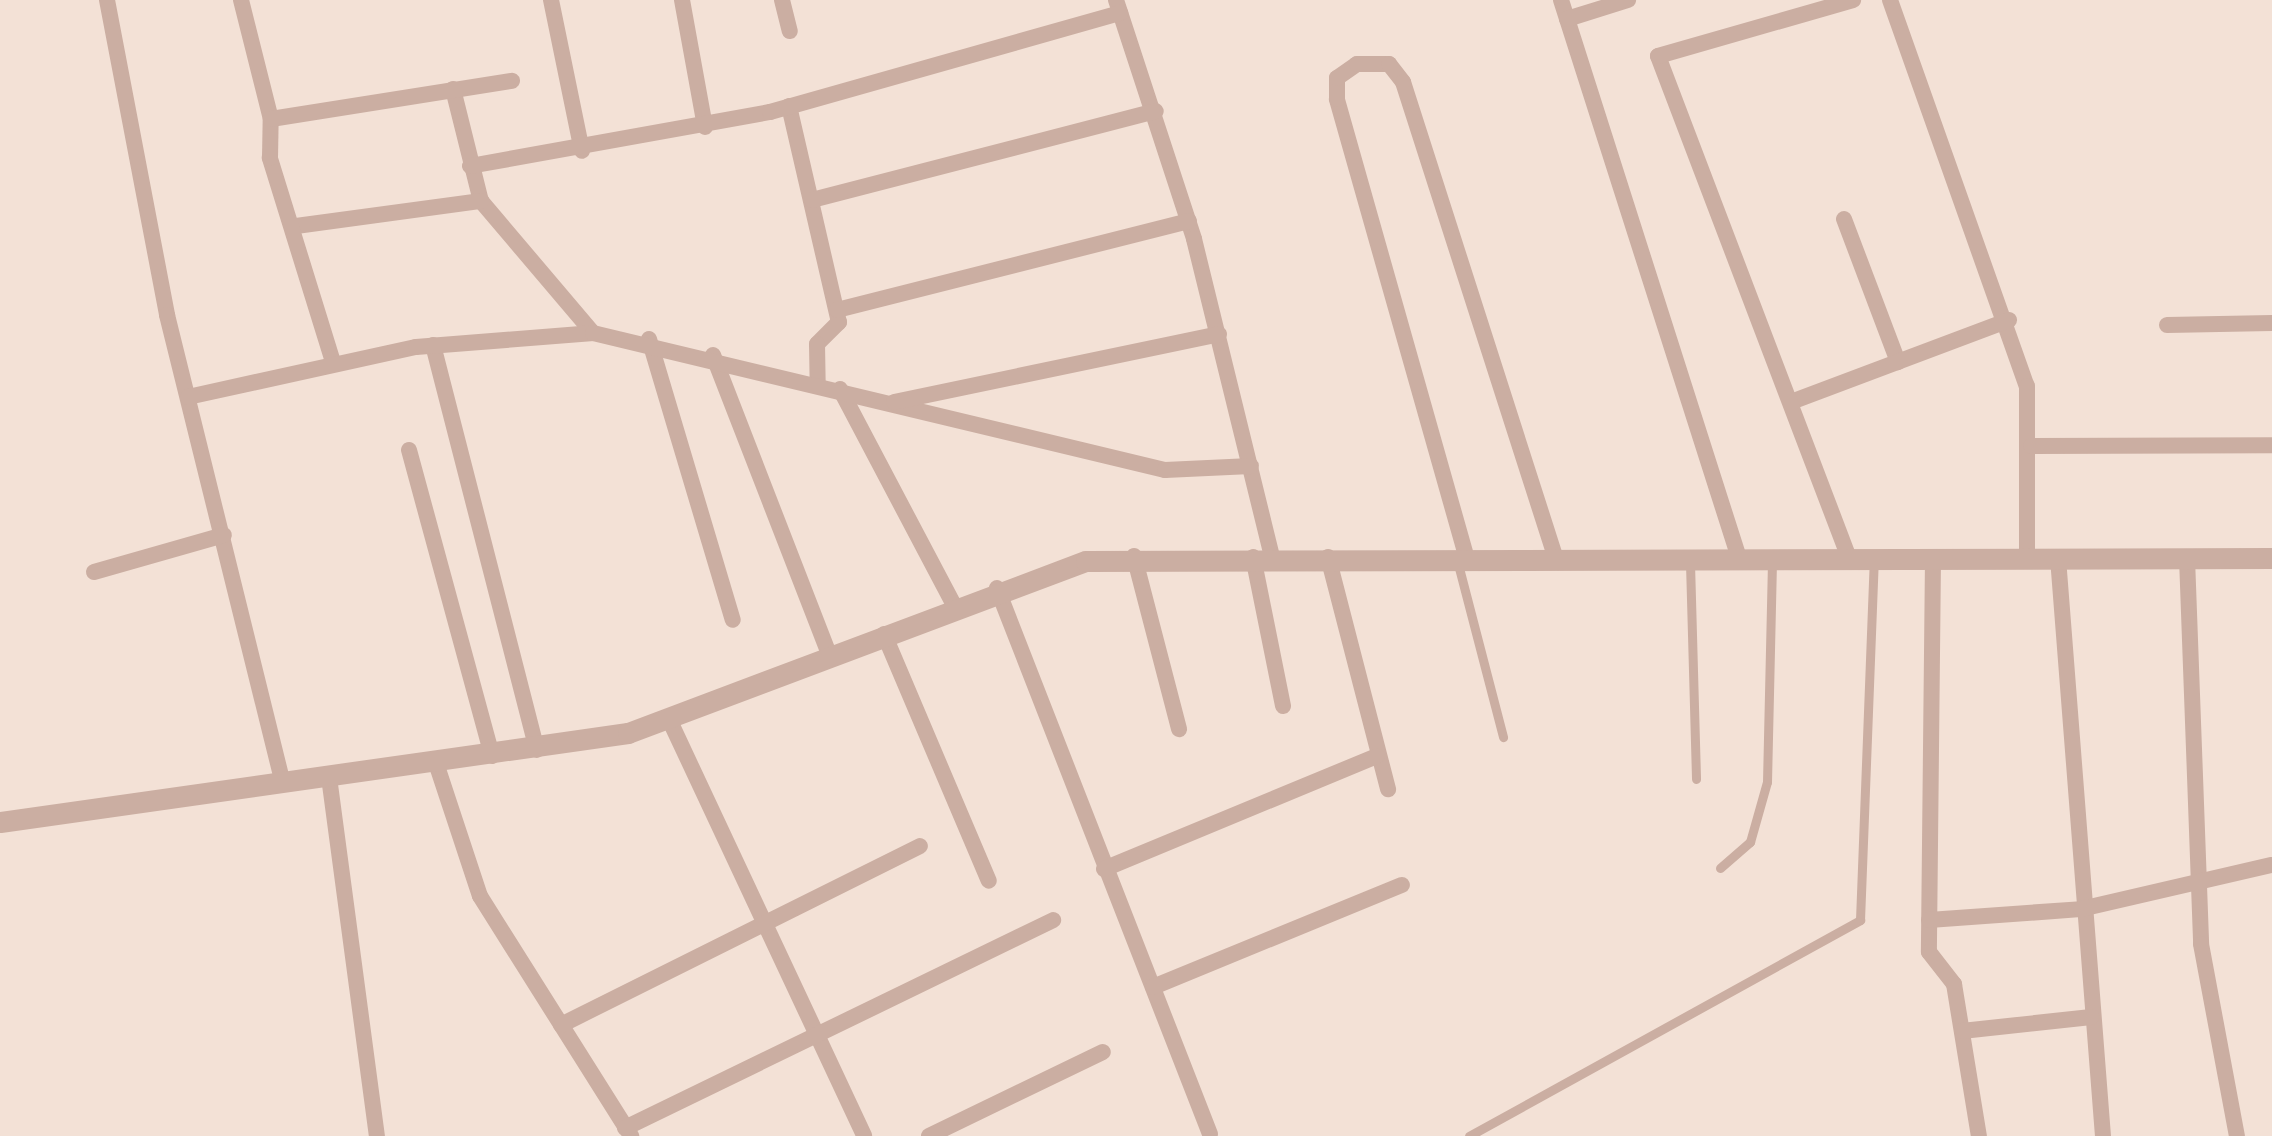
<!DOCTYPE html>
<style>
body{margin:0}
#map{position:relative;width:2272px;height:1136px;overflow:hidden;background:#f3e1d6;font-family:Overpass,sans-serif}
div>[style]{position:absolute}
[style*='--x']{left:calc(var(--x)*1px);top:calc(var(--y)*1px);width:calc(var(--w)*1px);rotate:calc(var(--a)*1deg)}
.service>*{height:9px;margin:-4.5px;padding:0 4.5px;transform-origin:4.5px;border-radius:4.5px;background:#cbaea2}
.minor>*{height:16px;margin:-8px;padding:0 8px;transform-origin:8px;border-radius:8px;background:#cbaea2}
.tertiary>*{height:21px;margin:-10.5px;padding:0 10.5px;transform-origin:10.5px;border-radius:10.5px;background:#cbaea2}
span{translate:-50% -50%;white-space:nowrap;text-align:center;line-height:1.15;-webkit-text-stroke:10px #faece3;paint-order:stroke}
</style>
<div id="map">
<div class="service">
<i style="--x:1690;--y:563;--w:216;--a:88.4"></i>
<i style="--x:1458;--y:564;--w:179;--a:75.4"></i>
<i style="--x:1720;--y:868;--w:40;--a:-41"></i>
<i style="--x:1750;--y:842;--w:62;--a:-74.2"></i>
<i style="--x:1767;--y:782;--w:224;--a:-88.7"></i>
<i style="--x:1469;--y:1136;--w:447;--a:-28.9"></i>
<i style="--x:1860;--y:920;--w:362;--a:-87.8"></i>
</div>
<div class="minor">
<i style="--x:107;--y:0;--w:321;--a:79.2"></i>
<i style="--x:167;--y:315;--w:482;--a:76.1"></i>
<i style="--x:241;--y:0;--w:123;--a:75.9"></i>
<i style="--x:551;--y:0;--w:154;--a:78.4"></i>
<i style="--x:682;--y:0;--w:129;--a:79.7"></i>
<i style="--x:782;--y:0;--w:32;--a:76"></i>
<i style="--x:1116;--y:0;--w:251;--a:71.9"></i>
<i style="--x:1194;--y:239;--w:327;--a:76.2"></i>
<i style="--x:1561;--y:0;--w:586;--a:72.31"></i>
<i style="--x:1890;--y:0;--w:410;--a:70.5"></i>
<i style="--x:2027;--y:386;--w:172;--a:90"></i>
<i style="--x:1567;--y:19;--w:64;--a:-17.3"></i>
<i style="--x:453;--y:89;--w:115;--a:76"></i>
<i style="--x:481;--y:201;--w:173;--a:49.7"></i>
<i style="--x:789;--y:106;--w:222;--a:77"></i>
<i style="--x:839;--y:322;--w:31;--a:135"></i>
<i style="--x:817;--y:344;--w:39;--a:89"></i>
<i style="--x:470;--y:166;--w:305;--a:-10.2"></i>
<i style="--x:770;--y:112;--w:364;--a:-15.8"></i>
<i style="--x:812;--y:200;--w:355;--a:-14.5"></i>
<i style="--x:1844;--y:219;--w:153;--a:69.3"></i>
<i style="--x:296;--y:226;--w:187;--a:-7.7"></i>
<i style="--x:837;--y:310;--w:363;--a:-14.2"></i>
<i style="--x:2167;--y:325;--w:105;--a:-1.1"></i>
<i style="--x:649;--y:339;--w:293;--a:73.4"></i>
<i style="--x:433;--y:345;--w:418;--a:75.6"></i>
<i style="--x:713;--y:355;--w:323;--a:68.8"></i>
<i style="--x:333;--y:362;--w:214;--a:-107.2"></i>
<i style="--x:270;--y:158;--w:39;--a:-89"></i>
<i style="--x:271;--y:119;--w:244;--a:-9"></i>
<i style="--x:840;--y:389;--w:244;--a:62.2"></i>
<i style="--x:188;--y:397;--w:233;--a:-12.4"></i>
<i style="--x:416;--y:347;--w:178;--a:-4.5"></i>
<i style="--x:593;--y:333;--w:588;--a:13.47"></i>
<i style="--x:1165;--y:470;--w:86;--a:-2.7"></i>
<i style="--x:894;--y:402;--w:332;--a:-11.8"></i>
<i style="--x:1791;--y:402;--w:233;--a:-20.6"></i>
<i style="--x:2031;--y:446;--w:241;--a:-0.2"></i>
<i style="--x:409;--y:450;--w:317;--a:74.8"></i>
<i style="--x:1134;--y:556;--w:179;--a:75.4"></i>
<i style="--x:1253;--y:557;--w:152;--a:78.6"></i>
<i style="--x:1328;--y:557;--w:240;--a:75.5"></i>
<i style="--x:1849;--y:558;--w:537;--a:-110.83"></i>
<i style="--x:1658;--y:56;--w:203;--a:-16"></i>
<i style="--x:1933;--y:558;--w:394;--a:90.6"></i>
<i style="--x:1929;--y:952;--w:41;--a:52"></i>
<i style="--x:1954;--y:984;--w:154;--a:80.7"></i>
<i style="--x:2058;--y:558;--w:580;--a:85.55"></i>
<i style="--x:2187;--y:558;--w:386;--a:87.9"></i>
<i style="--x:2201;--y:944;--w:195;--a:79.4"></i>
<i style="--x:1467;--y:559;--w:478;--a:-105.8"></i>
<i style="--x:1337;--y:99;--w:21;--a:-90"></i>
<i style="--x:1337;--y:78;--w:24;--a:-35"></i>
<i style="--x:1357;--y:64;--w:32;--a:0"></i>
<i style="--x:1389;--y:64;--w:23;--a:52"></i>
<i style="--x:1403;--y:82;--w:501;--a:72.22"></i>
<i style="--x:94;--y:572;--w:135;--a:-15.9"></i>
<i style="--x:997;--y:588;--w:586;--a:68.69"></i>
<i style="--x:884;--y:634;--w:268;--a:67"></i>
<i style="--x:669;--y:719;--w:460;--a:64.9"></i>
<i style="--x:436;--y:763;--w:140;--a:71.7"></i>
<i style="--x:480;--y:896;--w:284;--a:57.8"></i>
<i style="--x:329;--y:777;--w:362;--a:82.4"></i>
<i style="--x:1104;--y:869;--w:295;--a:-22.5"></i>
<i style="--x:1929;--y:920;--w:152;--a:-4.1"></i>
<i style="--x:2081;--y:909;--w:196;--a:-13"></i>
<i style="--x:1153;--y:987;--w:269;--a:-22.3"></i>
<i style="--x:561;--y:1025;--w:401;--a:-26.5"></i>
<i style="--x:1962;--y:1031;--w:130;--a:-6.2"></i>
<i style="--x:625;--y:1128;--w:476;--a:-25.9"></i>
<i style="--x:929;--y:1136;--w:193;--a:-25.8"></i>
</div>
<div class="tertiary">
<i style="--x:0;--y:822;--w:634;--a:-8.07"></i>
<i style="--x:628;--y:733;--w:489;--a:-20.6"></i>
<i style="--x:1086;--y:561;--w:1186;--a:-0.14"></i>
</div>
</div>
